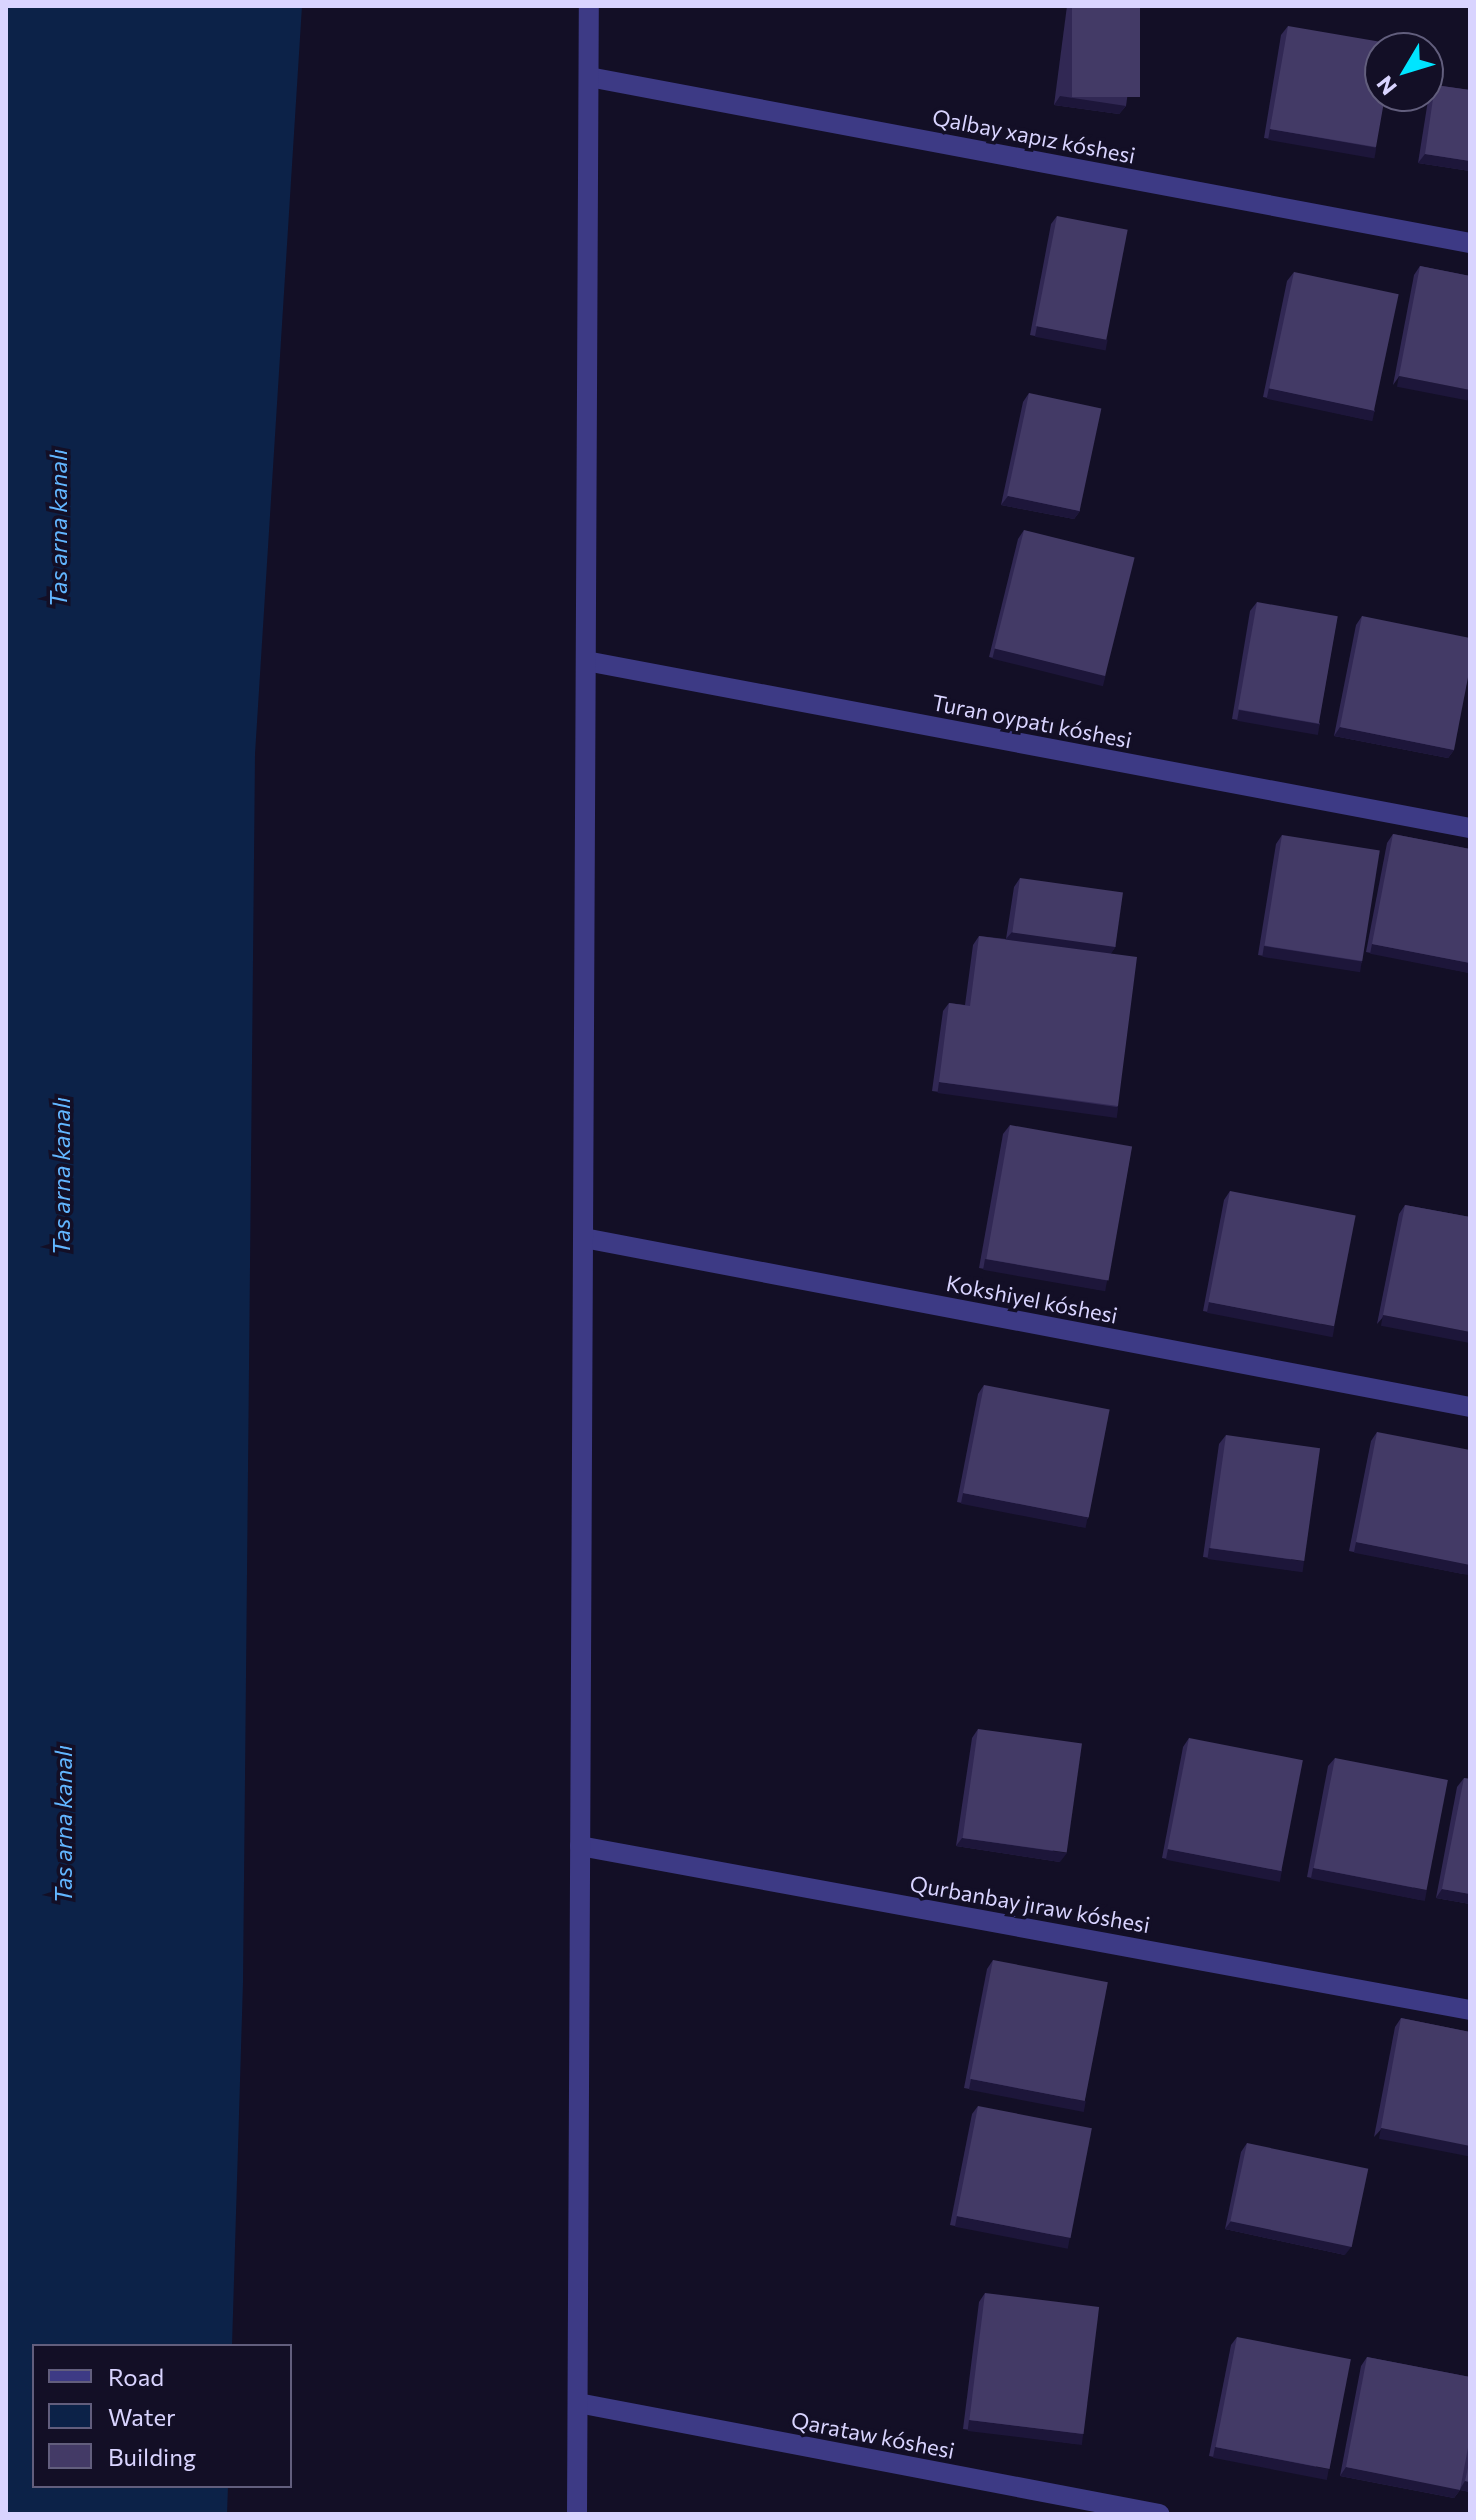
<!DOCTYPE html>
<meta charset="utf-8">
<style>
body{margin:0}
#map{position:relative;width:1476px;height:2520px;overflow:hidden;background:#130f26;font-family:Commissioner,sans-serif}
div>[style]{position:absolute}
[style*='--x']{left:calc(var(--x)*1px);top:calc(var(--y)*1px);width:calc(var(--w)*1px);rotate:calc(var(--a)*1deg)}
.water>*{inset:0;background:#0c2248}
.street>*{height:20px;margin:-10px;padding:0 10px;transform-origin:10px;border-radius:10px;background:#3d3a85}
.wall>*{inset:0;background:#312854}
.shaded-wall>*{inset:0;background:#1d163a;transform-origin:0 0}
.building>*{inset:0;background:#433a66;transform-origin:0 0}
span{translate:-50% -50%;white-space:nowrap;text-align:center;line-height:1.15;-webkit-text-stroke:7px #130f26;paint-order:stroke}
.street-label{font-size:22px;color:#d9d4ff}
.water-label{font-size:24px;color:#62b6ff;font-style:italic}
.frame{position:absolute;inset:0;border:8px solid #d9d4ff;pointer-events:none}
.legend{position:absolute;left:32px;top:2344px;width:260px;height:144px;box-sizing:border-box;background:#130f26;border:2px solid #625e7d;margin:0;padding:10px 14px;list-style:none;font-size:24px;color:#d9d4ff}
.legend li{display:flex;align-items:center;gap:16px;height:40px}
.legend b{width:40px;border:2px solid #625e7d}
.north{position:absolute;left:1364px;top:32px;width:80px;height:80px;box-sizing:border-box;background:#130f26;border:2px solid #625e7d;border-radius:50%;rotate:232deg;font-size:22px;font-weight:700;line-height:32px;text-align:center;color:#d9d4ff}
.north::after{content:'';display:block;margin:auto;width:28px;height:36px;background:#00e5ff;clip-path:polygon(50% 0,100% 100%,50% 72%,0 100%)}
</style>
<div id="map">
<div class="water">
<i style="clip-path:polygon(6px 6px,302px 6px,255px 754px,243px 1982px,232px 2346px,34px 2346px,34px 2486px,228px 2486px,227px 2514px,6px 2514px)"></i>
</div>
<div class="street">
<i style="--x:589;--y:77;--w:897;--a:10.67"></i>
<i style="--x:586;--y:661;--w:900;--a:10.7"></i>
<i style="--x:584;--y:1238;--w:902;--a:10.8"></i>
<i style="--x:580;--y:1846;--w:905;--a:10.44"></i>
<i style="--x:578;--y:2403;--w:592;--a:10.82"></i>
<i style="--x:577;--y:2514;--w:2508;--a:-89.73"></i>
</div>
<div class="wall">
<i style="clip-path:polygon(1067px 6px,1140px 6px,1126px 106px,1119px 114px,1054px 105px)"></i>
<i style="clip-path:polygon(1288px 26px,1376px 147px,1370px 156px,1264px 138px,1281px 35px)"></i>
<i style="clip-path:polygon(1435px 85px,1470px 90px,1470px 171px,1418px 163px,1429px 94px)"></i>
<i style="clip-path:polygon(1057px 216px,1101px 349px,1030px 335px,1051px 224px)"></i>
<i style="clip-path:polygon(1420px 266px,1470px 276px,1393px 385px,1414px 275px)"></i>
<i style="clip-path:polygon(1294px 272px,1375px 411px,1368px 420px,1263px 397px,1287px 281px)"></i>
<i style="clip-path:polygon(1029px 393px,1080px 511px,1074px 519px,1001px 505px,1023px 402px)"></i>
<i style="clip-path:polygon(1024px 530px,1100px 684px,989px 657px,1018px 539px)"></i>
<i style="clip-path:polygon(1257px 602px,1320px 724px,1314px 733px,1232px 719px,1250px 611px)"></i>
<i style="clip-path:polygon(1362px 616px,1454px 750px,1448px 758px,1334px 736px,1356px 625px)"></i>
<i style="clip-path:polygon(1393px 834px,1470px 849px,1470px 973px,1366px 952px,1387px 843px)"></i>
<i style="clip-path:polygon(1282px 835px,1362px 962px,1356px 971px,1258px 955px,1276px 844px)"></i>
<i style="clip-path:polygon(1020px 878px,1116px 946px,1111px 953px,1118px 1106px,1112px 1115px,932px 1091px,943px 1011px,949px 1003px,965px 1005px,973px 945px,979px 936px,1006px 939px,1014px 887px)"></i>
<i style="clip-path:polygon(1010px 1125px,1107px 1281px,1101px 1290px,979px 1268px,1003px 1134px)"></i>
<i style="clip-path:polygon(1230px 1191px,1329px 1335px,1203px 1311px,1224px 1200px)"></i>
<i style="clip-path:polygon(1405px 1205px,1470px 1217px,1377px 1324px,1399px 1214px)"></i>
<i style="clip-path:polygon(984px 1385px,1088px 1518px,1082px 1527px,957px 1502px,978px 1394px)"></i>
<i style="clip-path:polygon(1377px 1432px,1470px 1565px,1463px 1574px,1349px 1551px,1371px 1441px)"></i>
<i style="clip-path:polygon(1226px 1435px,1297px 1571px,1203px 1557px,1219px 1444px)"></i>
<i style="clip-path:polygon(978px 1729px,1060px 1862px,956px 1846px,972px 1738px)"></i>
<i style="clip-path:polygon(1189px 1738px,1282px 1871px,1275px 1880px,1162px 1858px,1183px 1747px)"></i>
<i style="clip-path:polygon(1335px 1758px,1421px 1900px,1307px 1877px,1328px 1766px)"></i>
<i style="clip-path:polygon(1464px 1778px,1470px 1779px,1470px 1904px,1436px 1898px,1457px 1787px)"></i>
<i style="clip-path:polygon(993px 1960px,1079px 2110px,964px 2088px,987px 1969px)"></i>
<i style="clip-path:polygon(1401px 2018px,1470px 2032px,1374px 2137px,1395px 2027px)"></i>
<i style="clip-path:polygon(978px 2106px,1064px 2247px,950px 2225px,972px 2114px)"></i>
<i style="clip-path:polygon(1247px 2143px,1345px 2255px,1225px 2229px,1241px 2152px)"></i>
<i style="clip-path:polygon(985px 2293px,1083px 2435px,1077px 2444px,963px 2429px,979px 2302px)"></i>
<i style="clip-path:polygon(1237px 2337px,1323px 2478px,1209px 2456px,1231px 2345px)"></i>
<i style="clip-path:polygon(1367px 2357px,1470px 2377px,1470px 2492px,1460px 2490px,1454px 2498px,1340px 2476px,1361px 2366px)"></i>
</div>
<div class="shaded-wall">
<i style="clip-path:polygon(1060px 96px,1126px 106px,1119px 114px,1054px 105px)"></i>
<i style="left:1270px;top:129px;width:108px;height:11px;rotate:10deg"></i>
<i style="clip-path:polygon(1425px 154px,1470px 161px,1470px 171px,1418px 163px)"></i>
<i style="left:1037px;top:326px;width:72px;height:11px;rotate:11deg"></i>
<i style="left:1399px;top:376px;width:72px;height:11px;rotate:11deg"></i>
<i style="left:1269px;top:388px;width:108px;height:11px;rotate:12deg"></i>
<i style="clip-path:polygon(1008px 496px,1080px 511px,1074px 519px,1001px 505px)"></i>
<i style="left:995px;top:648px;width:114px;height:11px;rotate:14deg"></i>
<i style="left:1239px;top:710px;width:82px;height:11px;rotate:10deg"></i>
<i style="clip-path:polygon(1340px 727px,1454px 750px,1448px 758px,1334px 736px)"></i>
<i style="clip-path:polygon(1012px 932px,1116px 946px,1110px 955px,1005px 940px)"></i>
<i style="left:1372px;top:944px;width:100px;height:10px;rotate:11deg"></i>
<i style="left:1264px;top:946px;width:99px;height:11px;rotate:9deg"></i>
<i style="left:939px;top:1082px;width:181px;height:11px;rotate:8deg"></i>
<i style="left:985px;top:1259px;width:124px;height:11px;rotate:10deg"></i>
<i style="left:1209px;top:1302px;width:128px;height:11px;rotate:11deg"></i>
<i style="left:1383px;top:1315px;width:89px;height:11px;rotate:11deg"></i>
<i style="left:963px;top:1493px;width:127px;height:11px;rotate:11deg"></i>
<i style="left:1356px;top:1542px;width:116px;height:11px;rotate:11deg"></i>
<i style="left:1209px;top:1548px;width:96px;height:11px;rotate:8deg"></i>
<i style="clip-path:polygon(962px 1838px,1067px 1853px,1060px 1862px,956px 1846px)"></i>
<i style="left:1168px;top:1849px;width:116px;height:11px;rotate:11deg"></i>
<i style="left:1313px;top:1868px;width:116px;height:11px;rotate:11deg"></i>
<i style="clip-path:polygon(1442px 1889px,1470px 1894px,1470px 1904px,1436px 1898px)"></i>
<i style="left:971px;top:2079px;width:117px;height:11px;rotate:11deg"></i>
<i style="left:1381px;top:2128px;width:91px;height:11px;rotate:11deg"></i>
<i style="left:957px;top:2216px;width:115px;height:11px;rotate:11deg"></i>
<i style="clip-path:polygon(1231px 2221px,1352px 2246px,1345px 2255px,1225px 2229px)"></i>
<i style="left:969px;top:2420px;width:115px;height:11px;rotate:7deg"></i>
<i style="left:1215px;top:2447px;width:116px;height:11px;rotate:11deg"></i>
<i style="clip-path:polygon(1346px 2467px,1460px 2489px,1465px 2481px,1470px 2482px,1470px 2492px,1460px 2490px,1454px 2498px,1340px 2476px)"></i>
</div>
<div class="building">
<i style="left:1072px;top:6px;width:68px;height:91px"></i>
<i style="clip-path:polygon(1288px 26px,1393px 44px,1393px 48px,1380px 48px,1380px 96px,1385px 96px,1376px 147px,1270px 129px)"></i>
<i style="clip-path:polygon(1435px 85px,1470px 90px,1470px 161px,1425px 154px)"></i>
<i style="left:1057px;top:216px;width:72px;height:112px;rotate:11deg"></i>
<i style="clip-path:polygon(1420px 266px,1470px 276px,1470px 390px,1399px 376px)"></i>
<i style="left:1294px;top:272px;width:107px;height:119px;rotate:12deg"></i>
<i style="left:1029px;top:393px;width:74px;height:105px;rotate:12deg"></i>
<i style="left:1024px;top:530px;width:114px;height:122px;rotate:14deg"></i>
<i style="left:1257px;top:602px;width:82px;height:109px;rotate:10deg"></i>
<i style="clip-path:polygon(1362px 616px,1470px 638px,1470px 667px,1454px 750px,1340px 727px)"></i>
<i style="clip-path:polygon(1393px 834px,1470px 849px,1470px 963px,1372px 944px)"></i>
<i style="left:1282px;top:835px;width:99px;height:112px;rotate:9deg"></i>
<i style="left:1020px;top:878px;width:104px;height:55px;rotate:8deg"></i>
<i style="clip-path:polygon(979px 936px,1137px 957px,1118px 1106px,939px 1082px,949px 1003px,970px 1006px)"></i>
<i style="left:1010px;top:1125px;width:124px;height:136px;rotate:10deg"></i>
<i style="left:1230px;top:1191px;width:128px;height:113px;rotate:11deg"></i>
<i style="clip-path:polygon(1405px 1205px,1470px 1217px,1470px 1332px,1383px 1315px)"></i>
<i style="left:984px;top:1385px;width:128px;height:110px;rotate:11deg"></i>
<i style="clip-path:polygon(1377px 1432px,1470px 1450px,1470px 1565px,1356px 1542px)"></i>
<i style="left:1226px;top:1435px;width:95px;height:114px;rotate:8deg"></i>
<i style="left:978px;top:1729px;width:105px;height:110px;rotate:8deg"></i>
<i style="left:1189px;top:1738px;width:116px;height:113px;rotate:11deg"></i>
<i style="left:1335px;top:1758px;width:115px;height:112px;rotate:11deg"></i>
<i style="clip-path:polygon(1464px 1778px,1470px 1779px,1470px 1894px,1442px 1889px)"></i>
<i style="left:993px;top:1960px;width:117px;height:121px;rotate:11deg"></i>
<i style="clip-path:polygon(1401px 2018px,1470px 2032px,1470px 2146px,1381px 2128px)"></i>
<i style="left:978px;top:2106px;width:116px;height:112px;rotate:11deg"></i>
<i style="left:1247px;top:2143px;width:124px;height:80px;rotate:12deg"></i>
<i style="left:985px;top:2293px;width:115px;height:128px;rotate:7deg"></i>
<i style="left:1237px;top:2337px;width:116px;height:112px;rotate:11deg"></i>
<i style="clip-path:polygon(1367px 2357px,1470px 2377px,1470px 2437px,1460px 2490px,1346px 2467px)"></i>
<i style="clip-path:polygon(1470px 2459px,1470px 2482px,1465px 2481px)"></i>
</div>
<div class="street-label">
<span style="left:1034px;top:136px;rotate:11deg">Qalbay xapız kóshesi</span>
<span style="left:1032px;top:721px;rotate:11deg">Turan oypatı kóshesi</span>
<span style="left:1032px;top:1299px;rotate:11deg">Kokshiyel kóshesi</span>
<span style="left:1030px;top:1904px;rotate:10deg">Qurbanbay jıraw kóshesi</span>
<span style="left:873px;top:2435px;rotate:11deg">Qarataw kóshesi</span>
</div>
<div class="water-label">
<span style="left:58px;top:528px;rotate:-90deg">Tas arna kanalı</span>
<span style="left:61px;top:1176px;rotate:-90deg">Tas arna kanalı</span>
<span style="left:63px;top:1824px;rotate:-90deg">Tas arna kanalı</span>
</div>
<div class="frame"></div>
<ul class="legend">
<li><b style="height:10px;background:#3d3a85"></b>Road</li>
<li><b style="height:22px;background:#0c2248"></b>Water</li>
<li><b style="height:22px;background:#433a66"></b>Building</li>
</ul>
<div class="north">N</div>
</div>
